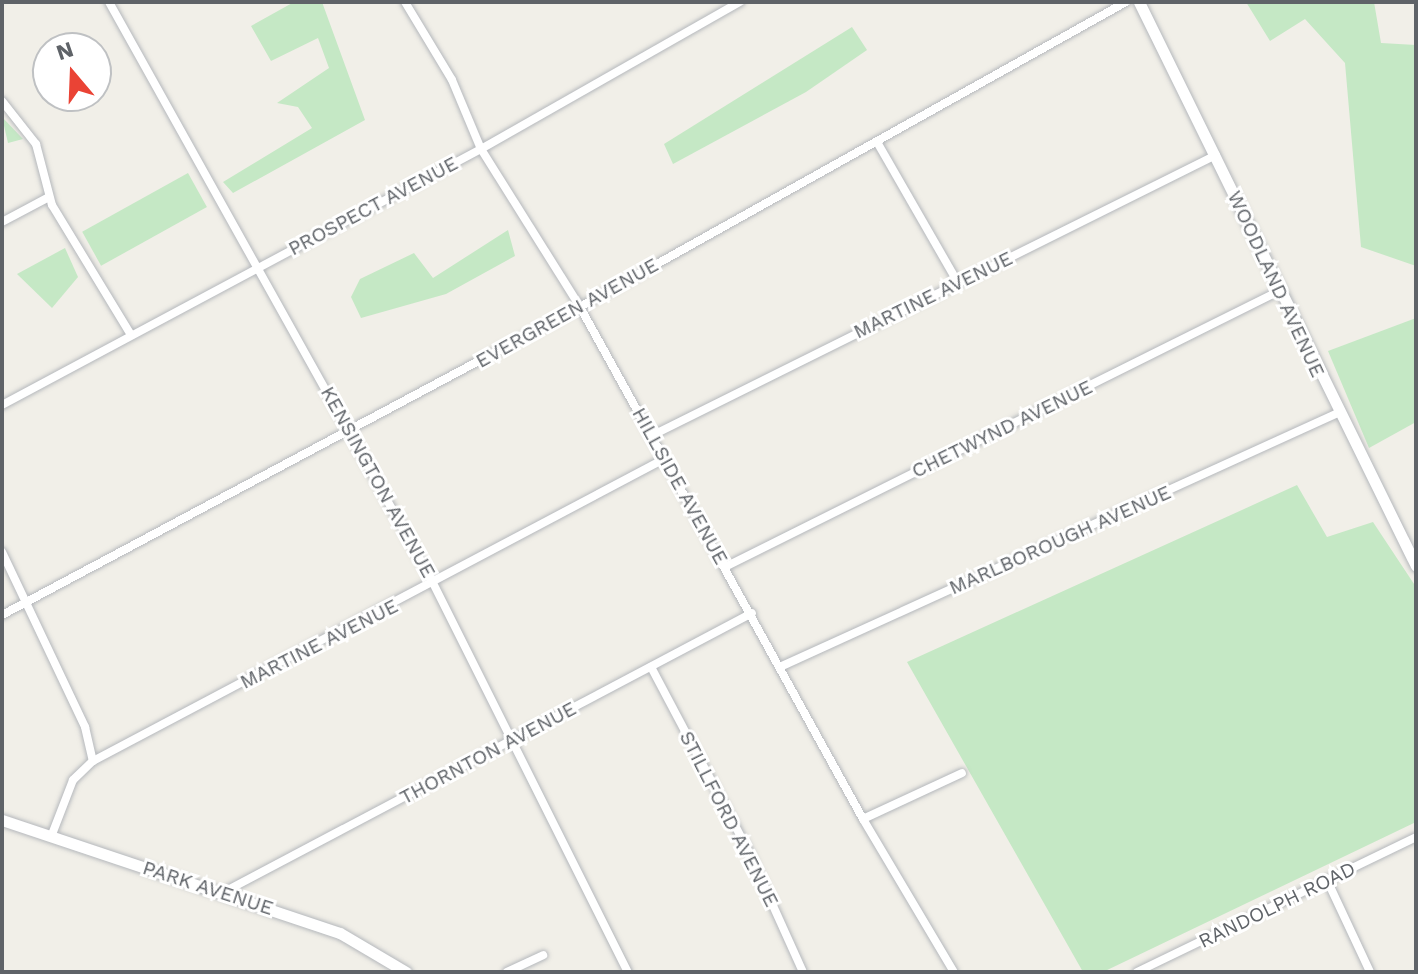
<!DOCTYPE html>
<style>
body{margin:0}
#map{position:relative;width:1418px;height:974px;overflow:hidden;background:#f1efe8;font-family:"Work Sans",sans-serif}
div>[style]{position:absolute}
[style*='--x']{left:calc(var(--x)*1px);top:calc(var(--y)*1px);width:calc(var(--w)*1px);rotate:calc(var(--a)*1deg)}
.green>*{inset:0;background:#c5e8c5;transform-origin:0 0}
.roads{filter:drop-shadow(0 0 2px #b5b8bc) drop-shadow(0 0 2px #b5b8bc)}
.street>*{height:8px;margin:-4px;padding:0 4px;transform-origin:4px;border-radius:4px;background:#fff}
.secondary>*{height:11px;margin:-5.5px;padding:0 5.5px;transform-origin:5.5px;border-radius:5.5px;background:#fff}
span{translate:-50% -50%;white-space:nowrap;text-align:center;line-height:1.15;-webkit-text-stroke:6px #fff;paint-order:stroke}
.street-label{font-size:20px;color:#5f6368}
.frame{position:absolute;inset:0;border:4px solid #5f6368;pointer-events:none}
.north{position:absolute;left:32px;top:32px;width:80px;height:80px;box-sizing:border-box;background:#fff;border:2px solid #bfc1c3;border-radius:50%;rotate:341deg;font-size:22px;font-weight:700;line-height:32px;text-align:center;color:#5f6368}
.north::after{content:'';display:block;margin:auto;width:28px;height:36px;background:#ea4335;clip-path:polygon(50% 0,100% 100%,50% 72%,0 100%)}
</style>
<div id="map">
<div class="green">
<i style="clip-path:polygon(294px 2px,322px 2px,365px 120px,233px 193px,223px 182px,312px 128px,298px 107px,277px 103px,329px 68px,318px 38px,271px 61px,251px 26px)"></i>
<i style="clip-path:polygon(1246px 2px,1374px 2px,1381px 43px,1416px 45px,1416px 266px,1361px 247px,1345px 63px,1305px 19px,1270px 41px)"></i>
<i style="clip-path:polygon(852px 27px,867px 50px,806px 92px,673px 164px,664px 144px)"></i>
<i style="clip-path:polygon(2px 117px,23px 139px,8px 143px)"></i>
<i style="left:188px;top:173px;width:39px;height:121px;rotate:61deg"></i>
<i style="clip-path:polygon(508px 230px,515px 256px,446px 294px,361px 318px,351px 297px,360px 279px,414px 253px,433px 278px)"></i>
<i style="clip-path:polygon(65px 248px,78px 277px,52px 308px,17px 274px)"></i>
<i style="clip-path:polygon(1416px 318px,1416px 422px,1369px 448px,1328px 351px)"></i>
<i style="clip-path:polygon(1297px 485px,1327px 537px,1373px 522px,1416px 587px,1416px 822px,1103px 972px,1083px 972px,907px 662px)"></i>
</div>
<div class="roads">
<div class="street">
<i style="--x:109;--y:2;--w:659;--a:60.83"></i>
<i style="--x:430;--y:577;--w:442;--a:63.4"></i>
<i style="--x:405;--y:2;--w:91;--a:58.9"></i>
<i style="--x:452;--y:80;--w:75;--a:67.2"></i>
<i style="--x:481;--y:149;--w:186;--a:57.9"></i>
<i style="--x:580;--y:307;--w:585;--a:61.07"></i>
<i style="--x:863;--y:819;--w:178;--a:59.3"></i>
<i style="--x:2;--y:101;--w:55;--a:51.7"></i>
<i style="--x:36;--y:144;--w:63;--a:75.3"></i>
<i style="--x:52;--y:205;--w:152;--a:58.7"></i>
<i style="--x:877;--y:142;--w:163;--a:60.1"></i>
<i style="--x:2;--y:222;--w:53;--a:-28"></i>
<i style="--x:2;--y:405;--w:543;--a:-28.12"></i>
<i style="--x:481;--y:149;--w:298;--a:-29.6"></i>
<i style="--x:651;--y:436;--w:631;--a:-26.44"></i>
<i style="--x:2;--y:552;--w:194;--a:64.6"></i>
<i style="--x:85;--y:727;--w:35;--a:77"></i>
<i style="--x:725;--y:567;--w:619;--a:-26.48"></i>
<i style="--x:2;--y:615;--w:655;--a:-28.05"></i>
<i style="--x:580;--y:307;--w:625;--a:-29.19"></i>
<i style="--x:782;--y:666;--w:611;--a:-24.47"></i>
<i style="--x:651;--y:667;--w:205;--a:62.1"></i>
<i style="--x:747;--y:848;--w:136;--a:65.7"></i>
<i style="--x:863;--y:819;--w:109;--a:-24.9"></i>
<i style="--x:51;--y:837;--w:61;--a:-68.9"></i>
<i style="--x:73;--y:780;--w:28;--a:-44"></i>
<i style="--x:93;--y:761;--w:646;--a:-27.87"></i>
<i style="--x:1327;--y:880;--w:102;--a:64.9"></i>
<i style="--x:224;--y:892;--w:597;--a:-27.85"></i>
<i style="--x:507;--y:972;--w:40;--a:-25"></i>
<i style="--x:1137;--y:972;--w:310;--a:-25.8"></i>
</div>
<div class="secondary">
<i style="--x:1139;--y:2;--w:628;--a:63.84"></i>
<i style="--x:2;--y:820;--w:356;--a:18.5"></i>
<i style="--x:340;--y:933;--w:77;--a:30.6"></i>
</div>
</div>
<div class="street-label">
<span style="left:373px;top:206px;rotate:-28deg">PROSPECT AVENUE</span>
<span style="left:1276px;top:284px;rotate:65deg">WOODLAND AVENUE</span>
<span style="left:933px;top:295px;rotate:-26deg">MARTINE AVENUE</span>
<span style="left:567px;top:313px;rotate:-29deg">EVERGREEN AVENUE</span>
<span style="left:1002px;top:429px;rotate:-26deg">CHETWYND AVENUE</span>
<span style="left:378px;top:482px;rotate:61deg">KENSINGTON AVENUE</span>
<span style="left:680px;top:486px;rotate:61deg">HILLSIDE AVENUE</span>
<span style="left:1060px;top:540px;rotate:-24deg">MARLBOROUGH AVENUE</span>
<span style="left:319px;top:644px;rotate:-27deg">MARTINE AVENUE</span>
<span style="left:488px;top:753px;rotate:-28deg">THORNTON AVENUE</span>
<span style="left:729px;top:819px;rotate:63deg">STILLFORD AVENUE</span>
<span style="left:208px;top:888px;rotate:18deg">PARK AVENUE</span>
<span style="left:1277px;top:905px;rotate:-26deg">RANDOLPH ROAD</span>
</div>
<div class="frame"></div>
<div class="north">N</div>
</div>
